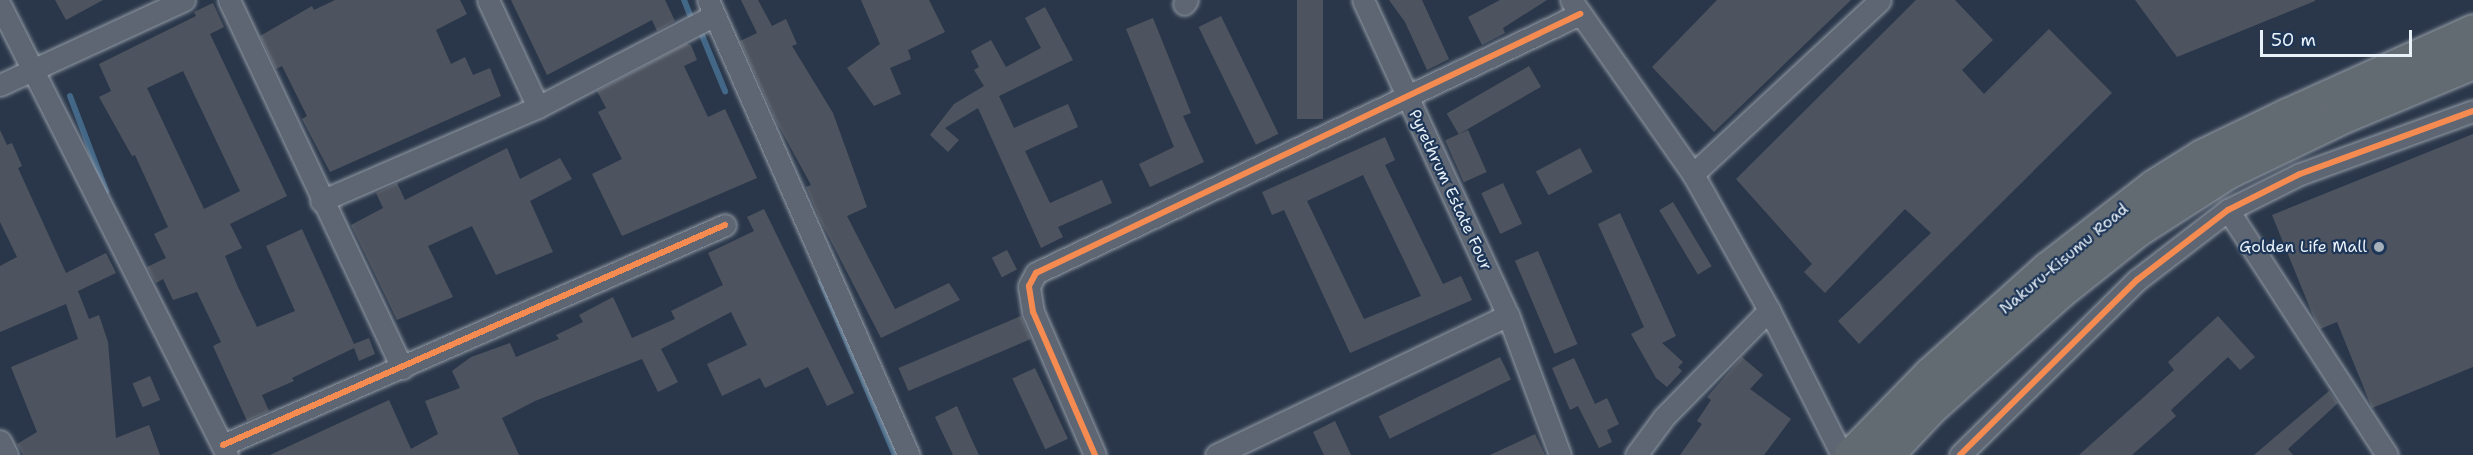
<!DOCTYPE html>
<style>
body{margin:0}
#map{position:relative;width:2473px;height:455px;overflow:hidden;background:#2a374a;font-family:"Shantell Sans",sans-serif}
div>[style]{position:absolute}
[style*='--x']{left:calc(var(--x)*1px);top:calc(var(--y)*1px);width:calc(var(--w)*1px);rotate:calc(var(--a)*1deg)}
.stream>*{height:6px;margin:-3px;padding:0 3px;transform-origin:3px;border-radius:3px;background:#436787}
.building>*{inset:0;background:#4e545f;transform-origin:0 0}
.roads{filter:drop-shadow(0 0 2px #959da7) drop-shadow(0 0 2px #959da7)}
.street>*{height:21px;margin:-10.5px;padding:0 10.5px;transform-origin:10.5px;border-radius:10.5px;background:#5d6672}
.highway>*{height:33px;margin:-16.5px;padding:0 16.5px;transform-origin:16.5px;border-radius:16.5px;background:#636b72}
.cycleway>*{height:6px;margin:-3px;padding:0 3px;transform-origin:3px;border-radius:3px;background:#f68b52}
.dots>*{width:16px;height:16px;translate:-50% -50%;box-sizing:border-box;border:3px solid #1d3557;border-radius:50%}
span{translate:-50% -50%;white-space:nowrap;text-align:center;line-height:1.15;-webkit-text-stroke:4.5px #1d3557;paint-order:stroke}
.street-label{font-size:16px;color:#e8f1f8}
.poi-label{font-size:16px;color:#e8f1f8}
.right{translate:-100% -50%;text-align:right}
.scale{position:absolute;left:2260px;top:30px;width:152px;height:27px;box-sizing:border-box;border:3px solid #e8f1f8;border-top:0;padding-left:8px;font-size:18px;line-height:21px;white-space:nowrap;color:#e8f1f8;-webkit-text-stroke:4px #1d3557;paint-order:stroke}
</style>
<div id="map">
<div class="stream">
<i style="--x:684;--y:0;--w:16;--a:68"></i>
<i style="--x:702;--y:35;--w:61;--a:67.7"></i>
<i style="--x:70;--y:96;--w:102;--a:69.2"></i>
<i style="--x:821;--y:281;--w:189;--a:67"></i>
</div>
<div class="building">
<i style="clip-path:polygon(55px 0,103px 0,66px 20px)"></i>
<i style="clip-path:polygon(335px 0,460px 0,467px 14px,436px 30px,451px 64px,465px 57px,473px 75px,490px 68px,501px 96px,330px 172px,302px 119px,307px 116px,282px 66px,276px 69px,260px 36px,312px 6px,314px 10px)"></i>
<i style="clip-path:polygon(511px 0,665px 0,675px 21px,657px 31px,652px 20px,547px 75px)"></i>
<i style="clip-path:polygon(741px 0,758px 0,772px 26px,786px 19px,797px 44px,792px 46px,833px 113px,867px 207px,847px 216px,895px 309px,949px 283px,960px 300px,881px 338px,820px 220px,806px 187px,811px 185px,776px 121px,740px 41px,757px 33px)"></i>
<i style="clip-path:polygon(861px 0,929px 0,945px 32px,908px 50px,911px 59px,890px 68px,901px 94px,874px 106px,847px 68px,880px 44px)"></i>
<i style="left:1297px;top:0;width:26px;height:119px"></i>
<i style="clip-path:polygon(1389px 0,1422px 0,1449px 59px,1427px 70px,1405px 22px)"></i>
<i style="clip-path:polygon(1500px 0,1547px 0,1503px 28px,1505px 33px,1482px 45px,1468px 17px)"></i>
<i style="clip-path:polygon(1717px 0,1851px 0,1714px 132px,1652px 67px)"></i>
<i style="clip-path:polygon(1916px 0,1955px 0,1993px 40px,1962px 70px,1984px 94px,2049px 29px,2112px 93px,1859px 344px,1838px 321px,1931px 233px,1905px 209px,1825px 293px,1804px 272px,1812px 264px,1736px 179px)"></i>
<i style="clip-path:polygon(2135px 0,2315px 0,2315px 1px,2177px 57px)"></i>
<i style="clip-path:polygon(evenodd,213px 3px,224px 27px,210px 34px,287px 196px,230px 224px,242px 248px,225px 256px,237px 285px,257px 327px,295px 311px,266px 246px,302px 229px,354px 344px,369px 338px,375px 354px,359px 361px,354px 348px,292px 378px,294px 381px,262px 395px,269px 411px,247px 421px,213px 346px,221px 342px,197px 292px,173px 300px,163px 279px,156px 283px,147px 267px,166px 258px,154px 234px,168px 227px,135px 155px,132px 156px,99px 97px,111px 91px,99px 64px,196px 16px,194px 12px,213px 3px,183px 71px,240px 191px,204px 209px,147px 88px,183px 71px)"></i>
<i style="clip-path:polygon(1045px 7px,1073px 60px,999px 96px,1014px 128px,1068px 104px,1078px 127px,1025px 151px,1050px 203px,1102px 180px,1112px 203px,1058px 227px,1063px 237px,1041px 248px,978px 108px,945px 128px,959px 140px,948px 152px,930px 135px,954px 104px,984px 86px,974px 70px,979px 67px,971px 51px,991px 40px,1006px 67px,1041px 48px,1025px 18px)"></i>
<i style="left:1221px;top:16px;width:131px;height:25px;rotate:64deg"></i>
<i style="clip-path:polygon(1153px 18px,1191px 113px,1183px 116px,1204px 162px,1150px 187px,1139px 164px,1174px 147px,1126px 29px)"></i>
<i style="clip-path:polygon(686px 44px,691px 45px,697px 60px,684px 66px,708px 117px,725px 109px,757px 178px,622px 236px,592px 174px,622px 159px,598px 112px,606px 108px,597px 91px)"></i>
<i style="left:1529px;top:66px;width:24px;height:95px;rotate:60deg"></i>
<i style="clip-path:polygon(0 130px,7px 145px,12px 143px,22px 166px,18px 168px,66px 273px,106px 253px,116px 273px,78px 291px,89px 319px,99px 315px,108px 342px,116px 438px,149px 425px,160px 455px,23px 455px,17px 444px,37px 432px,11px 367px,78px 339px,66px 304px,0 332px,0 266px,17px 257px,0 222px)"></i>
<i style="left:1468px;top:130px;width:46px;height:25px;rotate:66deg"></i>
<i style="clip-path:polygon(2473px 134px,2473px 367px,2372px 408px,2337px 322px,2320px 329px,2314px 318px,2272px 215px)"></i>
<i style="clip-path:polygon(evenodd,1385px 137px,1395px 160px,1385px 165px,1443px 284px,1461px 276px,1472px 300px,1350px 353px,1284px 210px,1272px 215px,1262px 192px,1385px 137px,1363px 175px,1421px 296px,1364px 319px,1307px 201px,1363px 175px)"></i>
<i style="clip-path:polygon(507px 148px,520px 179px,560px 158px,572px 179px,530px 201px,553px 252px,496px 275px,472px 226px,428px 246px,453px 297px,397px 320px,351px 225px,383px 208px,376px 193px,397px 183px,405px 200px)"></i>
<i style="left:1580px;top:148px;width:27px;height:50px;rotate:62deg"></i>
<i style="left:1503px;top:183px;width:45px;height:24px;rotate:65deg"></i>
<i style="left:1673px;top:202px;width:75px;height:16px;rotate:59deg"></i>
<i style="clip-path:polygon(764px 209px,854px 393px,827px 406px,808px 367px,765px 388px,760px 378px,722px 396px,707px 364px,747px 345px,731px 312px,661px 349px,678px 382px,658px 392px,642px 359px,535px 401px,502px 418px,519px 455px,270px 455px,389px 400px,411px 449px,438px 434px,425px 401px,460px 388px,452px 371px,471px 357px,510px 343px,516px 357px,559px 339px,556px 335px,583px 322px,579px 315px,613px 297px,632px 338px,675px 319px,671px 311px,723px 285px,708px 253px,754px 231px,747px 217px)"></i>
<i style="clip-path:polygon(1620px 213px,1676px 336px,1662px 343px,1683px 362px,1678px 367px,1682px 371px,1667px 387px,1656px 378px,1631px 334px,1644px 327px,1598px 224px)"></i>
<i style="left:1007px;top:250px;width:22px;height:17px;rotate:63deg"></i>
<i style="left:1538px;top:251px;width:101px;height:25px;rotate:67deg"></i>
<i style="left:1021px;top:316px;width:25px;height:133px;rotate:67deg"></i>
<i style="clip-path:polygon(2218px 316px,2255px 357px,2240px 370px,2228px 357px,2171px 410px,2176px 416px,2132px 455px,2079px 455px,2174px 370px,2168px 362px)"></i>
<i style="left:1500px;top:357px;width:25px;height:135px;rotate:64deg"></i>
<i style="clip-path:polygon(1742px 357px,1763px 375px,1750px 389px,1791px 419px,1764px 455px,1680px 455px,1702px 424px,1697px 421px,1711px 400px,1707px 397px)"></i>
<i style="clip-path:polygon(1574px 358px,1595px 404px,1607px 398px,1619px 424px,1607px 430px,1612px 442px,1599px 448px,1578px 406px,1570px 410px,1552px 368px)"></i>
<i style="left:1035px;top:368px;width:78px;height:25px;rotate:65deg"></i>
<i style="left:150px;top:376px;width:26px;height:19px;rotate:67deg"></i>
<i style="clip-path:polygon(2329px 391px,2338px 403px,2288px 449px,2293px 455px,2254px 455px)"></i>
<i style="clip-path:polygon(957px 406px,971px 438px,979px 455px,953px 455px,935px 417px)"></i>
<i style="clip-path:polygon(1335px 421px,1351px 455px,1324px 455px,1313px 432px)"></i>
<i style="clip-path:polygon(1535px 434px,1545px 455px,1490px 455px)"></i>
</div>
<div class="roads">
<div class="street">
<i style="--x:229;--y:0;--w:407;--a:64.8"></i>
<i style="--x:488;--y:0;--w:118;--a:65"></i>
<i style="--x:708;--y:0;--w:497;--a:66.2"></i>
<i style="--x:1363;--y:0;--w:347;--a:65.3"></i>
<i style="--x:1571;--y:0;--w:213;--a:55"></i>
<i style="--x:1693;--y:174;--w:156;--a:60.8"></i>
<i style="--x:1769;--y:310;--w:162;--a:63.3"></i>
<i style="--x:1184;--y:4;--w:5;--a:-53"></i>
<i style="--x:0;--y:5;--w:504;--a:63.23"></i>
<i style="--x:0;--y:85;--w:203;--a:-24.8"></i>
<i style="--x:1693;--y:174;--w:255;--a:-42.9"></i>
<i style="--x:321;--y:201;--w:236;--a:-23.4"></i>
<i style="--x:538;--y:107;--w:199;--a:-27.5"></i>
<i style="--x:2228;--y:210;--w:292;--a:57"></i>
<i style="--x:0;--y:441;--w:16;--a:63"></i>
<i style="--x:223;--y:445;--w:548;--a:-23.67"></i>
<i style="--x:1095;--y:455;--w:156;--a:-113.4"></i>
<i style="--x:1033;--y:312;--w:26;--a:-99"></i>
<i style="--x:1029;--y:286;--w:15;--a:-62"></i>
<i style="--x:1036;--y:273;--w:603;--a:-25.46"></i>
<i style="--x:1216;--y:455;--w:324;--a:-25.6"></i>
<i style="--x:1508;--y:315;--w:149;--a:69.6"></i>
<i style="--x:1636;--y:455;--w:47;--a:-53.6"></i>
<i style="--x:1664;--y:417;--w:150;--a:-45.5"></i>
<i style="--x:1960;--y:455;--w:249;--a:-44.7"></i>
<i style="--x:2137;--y:280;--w:115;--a:-37.6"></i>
<i style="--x:2228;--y:210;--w:80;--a:-26.6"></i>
<i style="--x:2300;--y:174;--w:184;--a:-20"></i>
</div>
<div class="highway">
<i style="--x:1851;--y:455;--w:113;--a:-45.7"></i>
<i style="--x:1930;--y:374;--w:157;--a:-41.9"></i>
<i style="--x:2047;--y:269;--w:135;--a:-37.8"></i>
<i style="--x:2154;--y:186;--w:57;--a:-32"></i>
<i style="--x:2202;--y:156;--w:94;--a:-25.8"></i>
<i style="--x:2287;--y:115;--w:204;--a:-24.3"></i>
<i style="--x:1886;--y:455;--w:64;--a:-46.9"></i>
<i style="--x:1930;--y:408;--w:175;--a:-42"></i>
<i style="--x:2060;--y:291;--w:100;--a:-38.5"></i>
<i style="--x:2138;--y:229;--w:106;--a:-32.6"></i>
<i style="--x:2227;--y:172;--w:124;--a:-25.7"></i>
<i style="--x:2339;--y:118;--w:145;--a:-22.7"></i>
</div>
</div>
<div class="cycleway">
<i style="--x:223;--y:445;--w:548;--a:-23.67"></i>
<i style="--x:1095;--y:455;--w:156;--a:-113.4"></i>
<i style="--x:1033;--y:312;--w:26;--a:-99"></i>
<i style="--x:1029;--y:286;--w:15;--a:-62"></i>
<i style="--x:1036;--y:273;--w:603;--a:-25.46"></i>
<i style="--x:1960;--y:455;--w:249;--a:-44.7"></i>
<i style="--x:2137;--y:280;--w:115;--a:-37.6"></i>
<i style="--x:2228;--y:210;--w:80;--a:-26.6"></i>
<i style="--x:2300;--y:174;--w:184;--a:-20"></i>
</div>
<div class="dots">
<i style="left:2379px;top:247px;background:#a6b0bb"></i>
</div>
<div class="street-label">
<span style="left:1450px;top:190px;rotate:65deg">Pyrethrum Estate Four</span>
<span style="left:2064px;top:259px;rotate:-40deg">Nakuru-Kisumu Road</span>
</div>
<div class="poi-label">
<span class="right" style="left:2367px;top:247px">Golden Life Mall</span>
</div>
<div class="scale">50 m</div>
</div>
